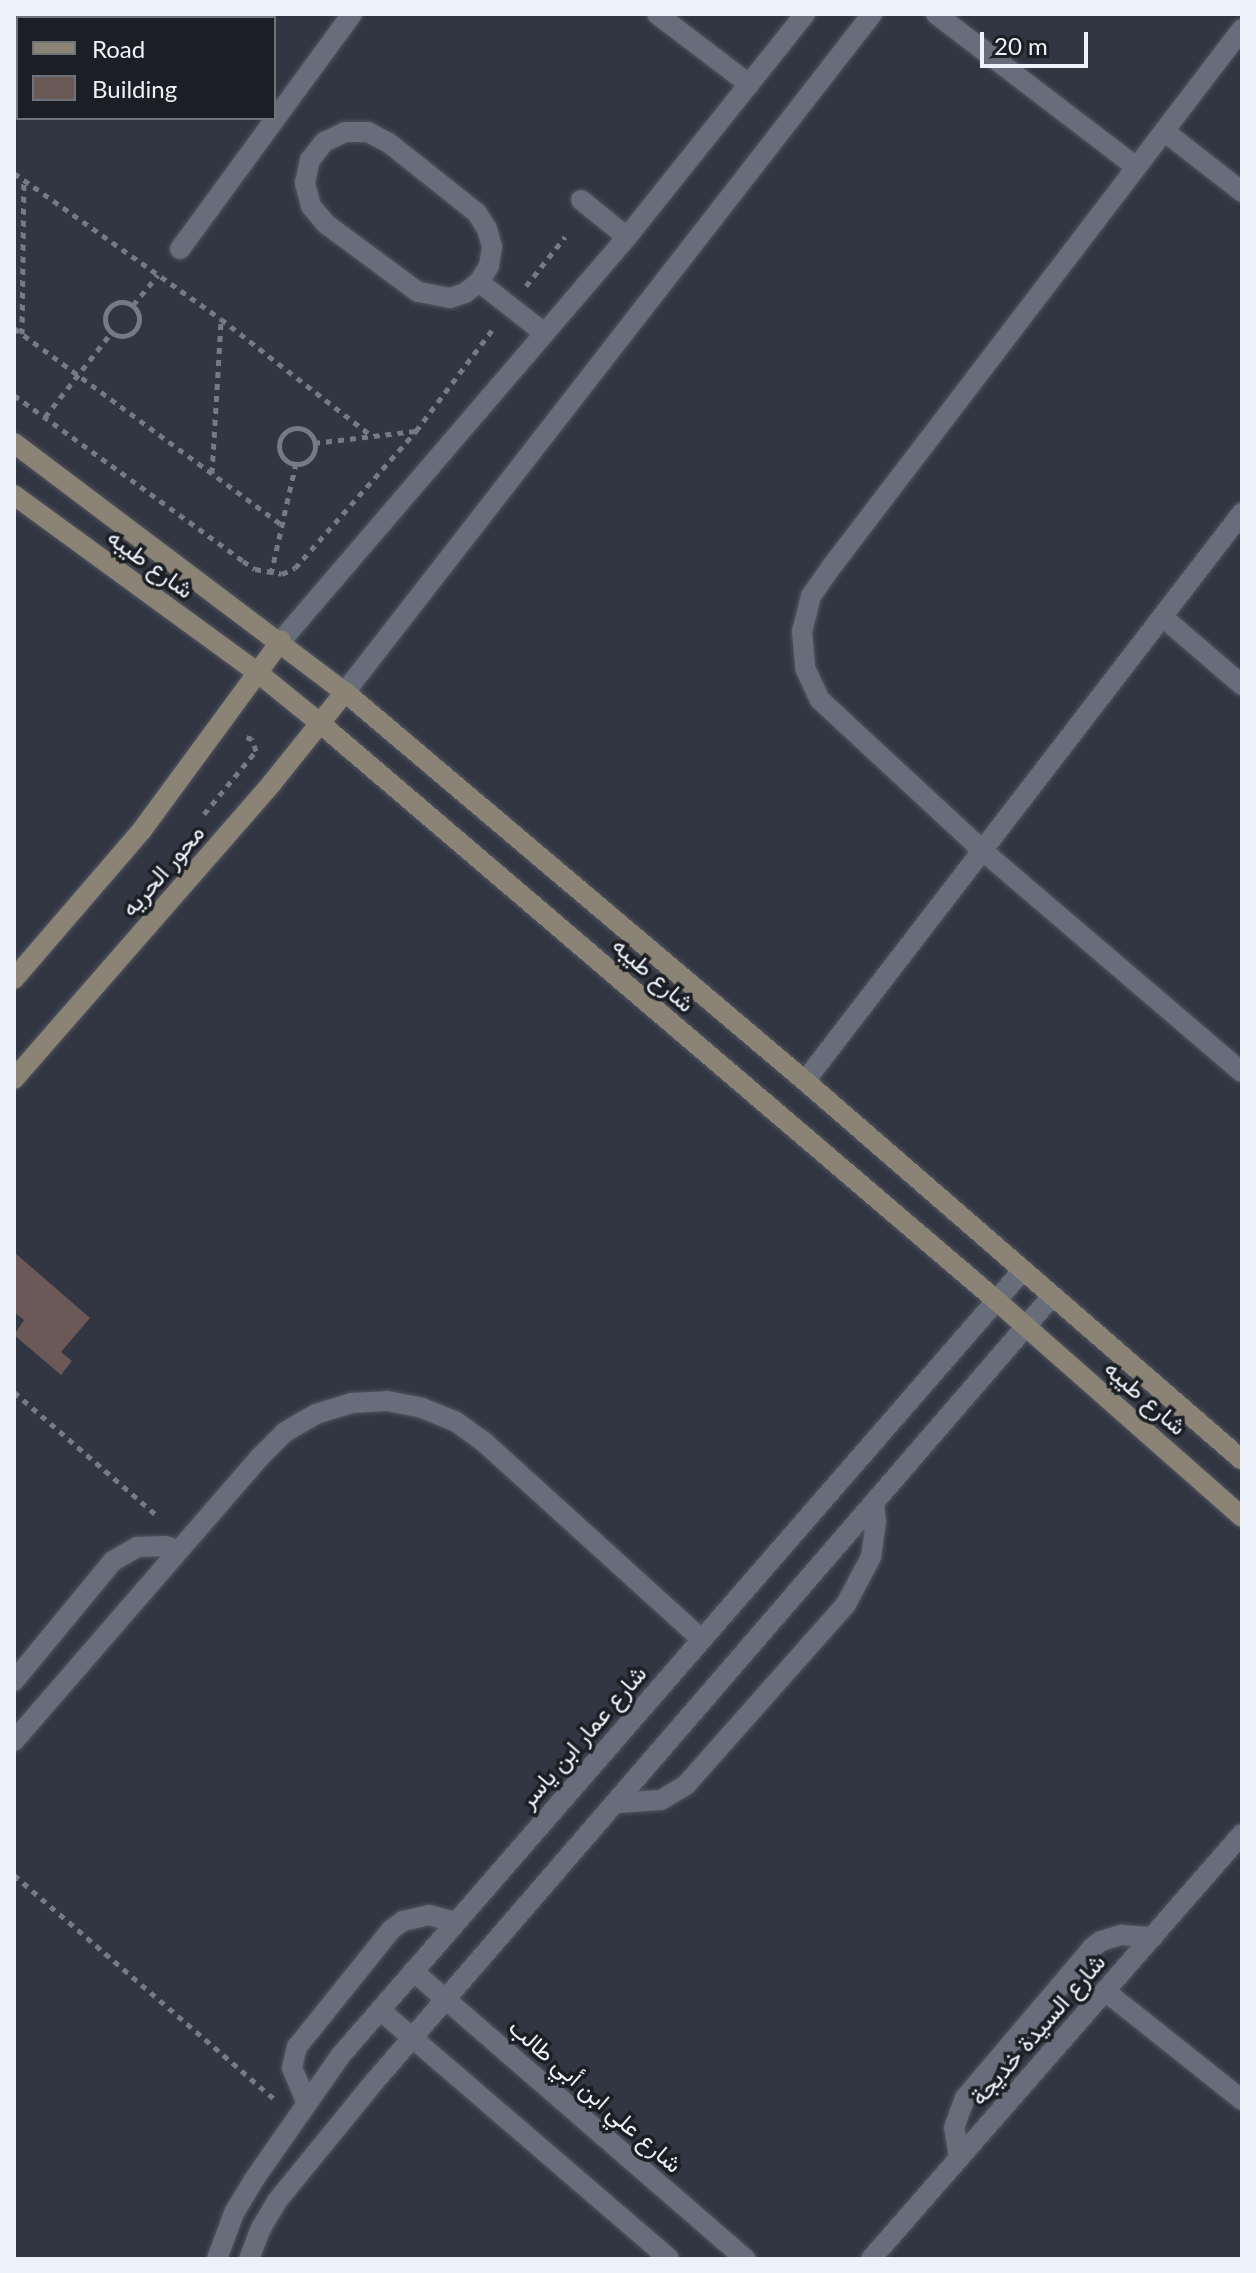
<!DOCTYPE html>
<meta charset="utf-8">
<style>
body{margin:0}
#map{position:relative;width:1256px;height:2273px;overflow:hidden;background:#313642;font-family:Lato,Vazirmatn,sans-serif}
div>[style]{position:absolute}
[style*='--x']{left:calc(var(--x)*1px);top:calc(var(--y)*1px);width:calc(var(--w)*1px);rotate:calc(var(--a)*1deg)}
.building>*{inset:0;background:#6a5956}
.path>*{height:5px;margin-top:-2.5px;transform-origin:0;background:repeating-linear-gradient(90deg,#757a85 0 6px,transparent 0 12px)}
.path>.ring{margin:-2.5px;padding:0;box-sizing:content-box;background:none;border:5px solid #757a85;border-radius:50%}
.roads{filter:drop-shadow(0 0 2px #50545f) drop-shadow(0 0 2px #50545f)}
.service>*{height:20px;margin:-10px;padding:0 10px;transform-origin:10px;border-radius:10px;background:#676d7b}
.minor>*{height:20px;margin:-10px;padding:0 10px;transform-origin:10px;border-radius:10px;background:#676d7b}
.secondary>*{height:20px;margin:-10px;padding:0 10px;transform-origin:10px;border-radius:10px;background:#8a8376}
span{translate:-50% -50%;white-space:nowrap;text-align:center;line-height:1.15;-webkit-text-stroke:7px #1b1e23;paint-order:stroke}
.street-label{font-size:24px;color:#edf1f9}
.frame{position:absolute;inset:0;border:16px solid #edf1f9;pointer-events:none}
.legend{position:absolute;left:16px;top:16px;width:260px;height:104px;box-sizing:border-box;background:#1b1e23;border:2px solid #6f7279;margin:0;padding:10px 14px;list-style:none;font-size:24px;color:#edf1f9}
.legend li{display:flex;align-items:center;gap:16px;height:40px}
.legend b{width:40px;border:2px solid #6f7279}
.scale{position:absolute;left:980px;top:32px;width:108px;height:36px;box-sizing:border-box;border:4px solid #edf1f9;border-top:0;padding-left:10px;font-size:24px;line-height:28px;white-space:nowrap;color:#edf1f9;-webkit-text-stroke:6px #1b1e23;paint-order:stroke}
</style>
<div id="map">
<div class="building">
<i style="clip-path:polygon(14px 1252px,90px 1318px,61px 1352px,72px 1361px,61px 1375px,14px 1335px,24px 1320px,14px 1312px)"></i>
</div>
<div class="path">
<i style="--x:14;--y:173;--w:253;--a:35.2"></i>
<i style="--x:221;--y:319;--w:191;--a:37.8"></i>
<i style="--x:526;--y:286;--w:63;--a:-51.5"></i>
<i class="ring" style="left:105px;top:302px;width:29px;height:29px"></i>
<i style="--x:133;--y:305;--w:39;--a:-50"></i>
<i style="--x:14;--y:328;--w:333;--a:36.3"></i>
<i style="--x:22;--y:334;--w:153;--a:-89.3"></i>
<i style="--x:14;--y:395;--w:283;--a:35.9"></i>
<i style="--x:243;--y:561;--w:14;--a:34"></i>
<i style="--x:255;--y:569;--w:27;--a:10"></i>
<i style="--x:282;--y:574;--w:14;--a:-25"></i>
<i style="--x:295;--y:568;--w:183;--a:-48.5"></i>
<i style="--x:416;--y:431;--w:128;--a:-53"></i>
<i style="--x:45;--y:417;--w:107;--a:-51.8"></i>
<i class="ring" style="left:279px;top:428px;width:31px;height:31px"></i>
<i style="--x:314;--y:443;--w:102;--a:-6.8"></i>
<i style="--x:212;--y:473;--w:153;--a:-86.6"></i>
<i style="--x:271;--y:574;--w:114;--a:-77.3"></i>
<i style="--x:204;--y:814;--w:82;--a:-50.5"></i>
<i style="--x:256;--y:751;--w:13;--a:-108"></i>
<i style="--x:252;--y:739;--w:6;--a:-162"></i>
<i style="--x:14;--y:1392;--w:191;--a:40.8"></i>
<i style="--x:14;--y:1875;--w:343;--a:40.7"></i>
</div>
<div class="roads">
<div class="service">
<i style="--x:657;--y:14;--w:116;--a:37.3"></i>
<i style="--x:345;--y:132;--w:23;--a:0"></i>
<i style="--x:368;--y:132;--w:24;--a:28"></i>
<i style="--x:389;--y:143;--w:112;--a:38.5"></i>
<i style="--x:477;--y:213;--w:19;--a:58"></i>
<i style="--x:487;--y:229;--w:19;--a:74"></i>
<i style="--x:492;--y:247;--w:19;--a:99"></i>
<i style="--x:489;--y:266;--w:19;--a:122"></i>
<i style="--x:479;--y:282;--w:18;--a:142"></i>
<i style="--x:465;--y:293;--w:16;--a:162"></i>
<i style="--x:450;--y:298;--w:33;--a:-169"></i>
<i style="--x:418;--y:292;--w:114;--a:-143.5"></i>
<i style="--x:326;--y:224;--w:23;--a:-130"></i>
<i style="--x:311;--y:206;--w:24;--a:-105"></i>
<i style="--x:305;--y:183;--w:24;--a:-78"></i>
<i style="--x:310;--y:160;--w:23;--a:-52"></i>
<i style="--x:324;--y:142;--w:23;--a:-25"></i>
<i style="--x:581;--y:200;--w:59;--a:38.8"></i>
<i style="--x:180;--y:249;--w:291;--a:-53.8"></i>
<i style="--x:479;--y:282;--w:83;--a:38.1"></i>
<i style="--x:14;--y:1681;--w:156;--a:-50.5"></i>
<i style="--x:113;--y:1561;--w:28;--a:-30"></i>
<i style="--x:137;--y:1547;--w:28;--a:-2"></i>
<i style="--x:165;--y:1546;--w:14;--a:17"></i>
<i style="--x:617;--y:1803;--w:44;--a:-3.9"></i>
<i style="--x:661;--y:1800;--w:29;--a:-31"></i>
<i style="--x:686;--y:1785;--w:242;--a:-48.5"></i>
<i style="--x:846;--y:1604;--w:53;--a:-62"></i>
<i style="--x:871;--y:1557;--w:35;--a:-82"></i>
<i style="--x:876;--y:1522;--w:18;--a:-96"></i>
<i style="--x:306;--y:2101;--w:36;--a:-113"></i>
<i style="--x:292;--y:2068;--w:22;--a:-77"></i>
<i style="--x:297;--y:2047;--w:151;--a:-51.2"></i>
<i style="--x:392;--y:1929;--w:14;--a:-36"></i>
<i style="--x:403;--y:1921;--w:27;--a:-13"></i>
<i style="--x:429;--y:1915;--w:27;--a:15"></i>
<i style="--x:959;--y:2158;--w:30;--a:-99"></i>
<i style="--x:954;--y:2128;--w:32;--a:-70"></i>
<i style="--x:965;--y:2098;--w:197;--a:-49.7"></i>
<i style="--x:1092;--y:1948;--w:11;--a:-38"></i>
<i style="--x:1101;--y:1941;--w:21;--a:-17"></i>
<i style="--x:1121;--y:1935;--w:32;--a:4"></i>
</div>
<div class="minor">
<i style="--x:936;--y:14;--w:252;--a:37.4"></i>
<i style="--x:1242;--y:29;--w:676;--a:127.36"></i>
<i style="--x:832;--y:566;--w:37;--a:125"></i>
<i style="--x:811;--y:596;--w:36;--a:104"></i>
<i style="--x:802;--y:631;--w:37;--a:85"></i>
<i style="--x:805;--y:668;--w:35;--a:65"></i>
<i style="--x:820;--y:700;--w:222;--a:42.8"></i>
<i style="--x:983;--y:851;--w:340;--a:40.5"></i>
<i style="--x:1164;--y:131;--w:99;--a:38"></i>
<i style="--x:1164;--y:618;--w:103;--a:40.7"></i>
<i style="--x:281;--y:641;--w:532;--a:-49.42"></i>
<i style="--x:627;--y:237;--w:285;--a:-51.4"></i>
<i style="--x:345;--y:692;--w:859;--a:-52.14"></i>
<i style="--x:805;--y:1081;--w:717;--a:-52.43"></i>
<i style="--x:14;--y:1741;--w:376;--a:-49.1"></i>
<i style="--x:260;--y:1457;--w:35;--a:-45"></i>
<i style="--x:285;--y:1432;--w:36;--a:-30"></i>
<i style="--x:316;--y:1414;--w:37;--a:-17"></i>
<i style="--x:351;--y:1403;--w:36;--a:-3"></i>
<i style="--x:387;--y:1401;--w:36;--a:11"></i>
<i style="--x:422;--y:1408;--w:35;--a:22"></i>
<i style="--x:455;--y:1421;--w:36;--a:36"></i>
<i style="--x:484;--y:1442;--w:292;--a:42.2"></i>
<i style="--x:413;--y:1971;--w:440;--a:40.9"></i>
<i style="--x:1105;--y:1991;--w:175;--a:38.5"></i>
<i style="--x:380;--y:2010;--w:381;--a:40.7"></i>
<i style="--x:217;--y:2259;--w:49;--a:-69.7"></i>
<i style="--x:234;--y:2213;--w:37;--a:-59"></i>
<i style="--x:253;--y:2181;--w:154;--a:-55.1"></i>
<i style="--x:341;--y:2055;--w:1038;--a:-49.02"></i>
<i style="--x:249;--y:2259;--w:33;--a:-69"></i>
<i style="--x:261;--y:2228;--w:31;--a:-59"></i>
<i style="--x:277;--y:2201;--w:155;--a:-50.8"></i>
<i style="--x:375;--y:2081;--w:1037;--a:-49.22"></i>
<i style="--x:871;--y:2259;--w:564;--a:-48.88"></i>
</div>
<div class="secondary">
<i style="--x:14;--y:443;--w:414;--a:37"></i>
<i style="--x:345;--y:692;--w:602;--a:40.22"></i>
<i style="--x:805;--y:1081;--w:578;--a:40.93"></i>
<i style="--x:14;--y:495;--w:301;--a:36.1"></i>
<i style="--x:257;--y:672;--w:82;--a:39.1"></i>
<i style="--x:321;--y:724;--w:887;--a:40.48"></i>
<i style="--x:996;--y:1300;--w:328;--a:41.4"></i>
<i style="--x:14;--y:979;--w:196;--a:-49.3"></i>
<i style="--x:142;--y:830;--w:235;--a:-53.7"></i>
<i style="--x:14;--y:1079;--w:393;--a:-48.9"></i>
<i style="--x:272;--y:783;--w:117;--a:-51.3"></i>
</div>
</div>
<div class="street-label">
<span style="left:151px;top:563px;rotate:36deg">شارع طيبه</span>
<span style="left:162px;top:870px;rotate:-49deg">محور الحريه</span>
<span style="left:654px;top:974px;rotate:41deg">شارع طيبه</span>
<span style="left:1146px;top:1397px;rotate:41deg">شارع طيبه</span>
<span style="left:582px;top:1736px;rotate:-49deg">شارع عمار ابن ياسر</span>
<span style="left:1037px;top:2029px;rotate:-49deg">شارع السيدة خديجة</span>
<span style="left:596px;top:2095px;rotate:41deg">شارع علي ابن أبي طالب</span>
</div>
<div class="frame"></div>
<ul class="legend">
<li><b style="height:10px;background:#8a8376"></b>Road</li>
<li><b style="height:22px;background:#6a5956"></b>Building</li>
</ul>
<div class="scale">20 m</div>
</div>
